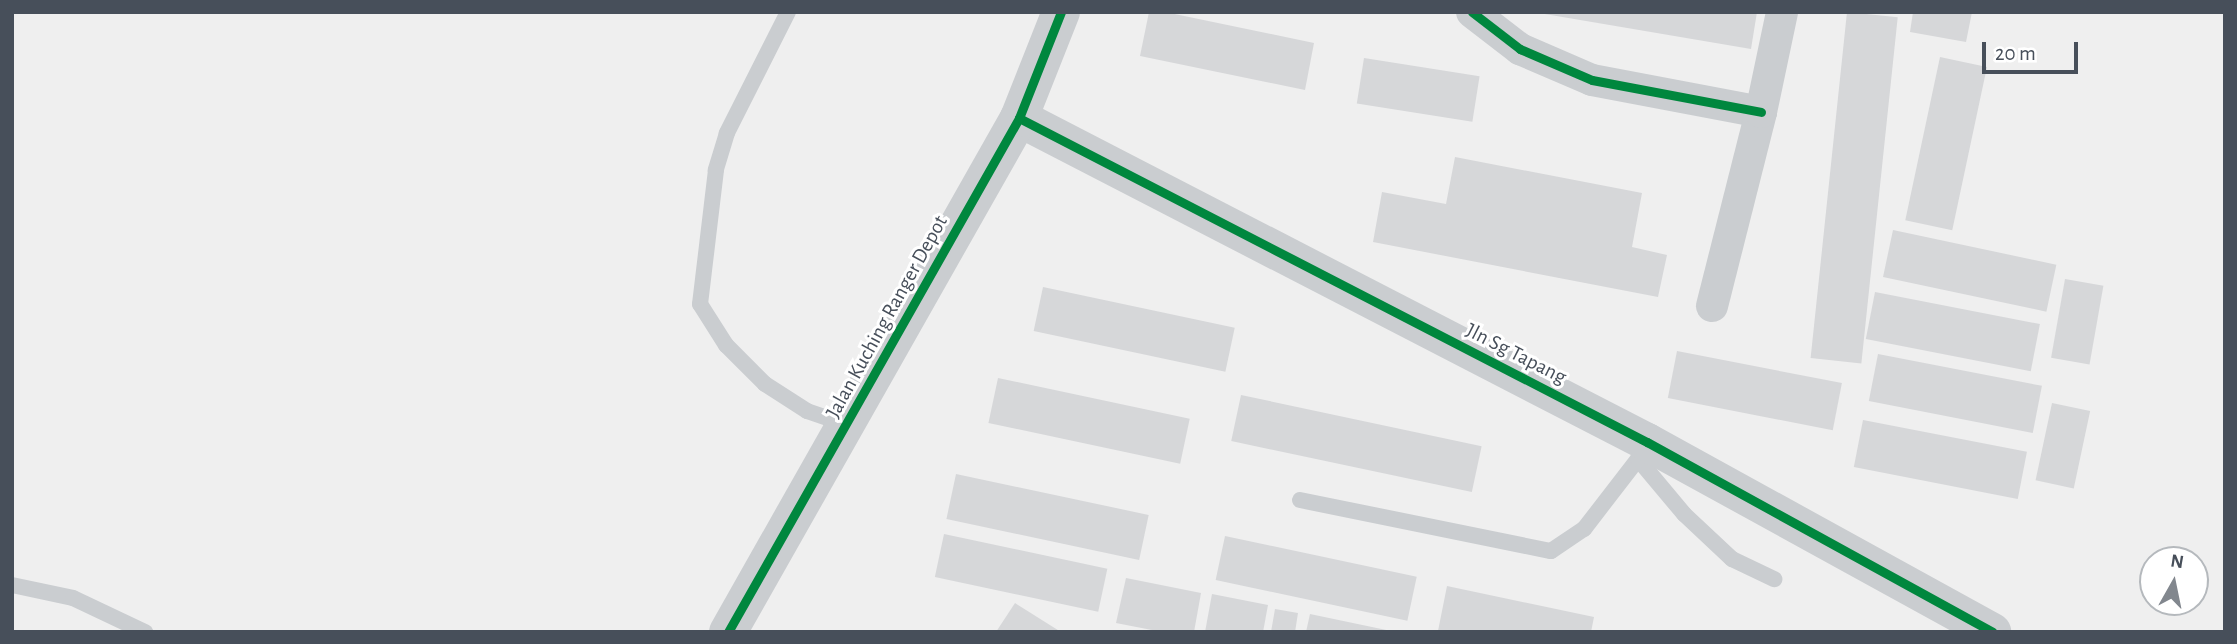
<!DOCTYPE html>
<style>
body{margin:0}
#map{position:relative;width:2237px;height:644px;overflow:hidden;background:#efefef;font-family:"Alegreya Sans",sans-serif}
div>[style]{position:absolute}
[style*='--x']{left:calc(var(--x)*1px);top:calc(var(--y)*1px);width:calc(var(--w)*1px);rotate:calc(var(--a)*1deg)}
.building>*{inset:0;background:#d6d7d9;transform-origin:0 0}
.service>*{height:16px;margin:-8px;padding:0 8px;transform-origin:8px;border-radius:8px;background:#cacdd0}
.minor>*{height:32px;margin:-16px;padding:0 16px;transform-origin:16px;border-radius:16px;background:#cacdd0}
.tertiary>*{height:38px;margin:-19px;padding:0 19px;transform-origin:19px;border-radius:19px;background:#cacdd0}
.cycleway>*{height:9px;margin:-4.5px;padding:0 4.5px;transform-origin:4.5px;border-radius:4.5px;background:#00873e}
span{translate:-50% -50%;white-space:nowrap;text-align:center;line-height:1.15;-webkit-text-stroke:6px #fff;paint-order:stroke}
.street-label{font-size:21px;color:#474f5a}
.frame{position:absolute;inset:0;border:14px solid #474f5a;pointer-events:none}
.north{position:absolute;left:2139px;top:546px;width:70px;height:70px;box-sizing:border-box;background:#fff;border:2px solid #b5b9bd;border-radius:50%;rotate:9deg;font-size:19px;font-weight:700;line-height:28px;text-align:center;color:#474f5a}
.north::after{content:'';display:block;margin:auto;width:24px;height:32px;background:#82878e;clip-path:polygon(50% 0,100% 100%,50% 72%,0 100%)}
.scale{position:absolute;left:1982px;top:42px;width:96px;height:32px;box-sizing:border-box;border:4px solid #474f5a;border-top:0;padding-left:9px;font-size:21px;line-height:24px;white-space:nowrap;color:#474f5a;-webkit-text-stroke:5px #fff;paint-order:stroke}
</style>
<div id="map">
<div class="building">
<i style="clip-path:polygon(1149px 12px,1165px 12px,1314px 43px,1305px 90px,1140px 56px)"></i>
<i style="clip-path:polygon(1533px 12px,1757px 12px,1751px 49px)"></i>
<i style="left:1847px;top:12px;width:51px;height:348px;rotate:6deg"></i>
<i style="clip-path:polygon(1913px 12px,1972px 12px,1966px 42px,1910px 32px)"></i>
<i style="left:1940px;top:57px;width:48px;height:167px;rotate:12deg"></i>
<i style="left:1364px;top:58px;width:117px;height:46px;rotate:9deg"></i>
<i style="clip-path:polygon(1455px 157px,1642px 193px,1632px 247px,1667px 255px,1658px 297px,1373px 242px,1382px 192px,1446px 204px)"></i>
<i style="left:1893px;top:230px;width:167px;height:48px;rotate:12deg"></i>
<i style="left:2065px;top:279px;width:39px;height:80px;rotate:10deg"></i>
<i style="left:1043px;top:287px;width:196px;height:45px;rotate:12deg"></i>
<i style="left:1875px;top:292px;width:168px;height:48px;rotate:11deg"></i>
<i style="left:1677px;top:351px;width:168px;height:48px;rotate:11deg"></i>
<i style="left:1878px;top:354px;width:167px;height:48px;rotate:11deg"></i>
<i style="left:998px;top:378px;width:196px;height:46px;rotate:12deg"></i>
<i style="left:1241px;top:395px;width:246px;height:47px;rotate:12deg"></i>
<i style="left:2052px;top:403px;width:39px;height:79px;rotate:12deg"></i>
<i style="left:1863px;top:420px;width:167px;height:48px;rotate:11deg"></i>
<i style="left:956px;top:474px;width:197px;height:46px;rotate:12deg"></i>
<i style="left:944px;top:534px;width:167px;height:44px;rotate:12deg"></i>
<i style="left:1225px;top:536px;width:196px;height:45px;rotate:12deg"></i>
<i style="clip-path:polygon(1126px 578px,1201px 593px,1194px 632px,1162px 632px,1116px 623px)"></i>
<i style="clip-path:polygon(1447px 586px,1594px 617px,1591px 632px,1438px 631px)"></i>
<i style="clip-path:polygon(1212px 594px,1268px 605px,1263px 632px,1205px 632px)"></i>
<i style="clip-path:polygon(1015px 603px,1061px 632px,996px 632px)"></i>
<i style="clip-path:polygon(1275px 609px,1298px 613px,1295px 632px,1271px 632px)"></i>
<i style="clip-path:polygon(1310px 614px,1391px 631px,1391px 632px,1306px 632px)"></i>
</div>
<div class="service">
<i style="--x:788;--y:12;--w:136;--a:116.8"></i>
<i style="--x:727;--y:133;--w:39;--a:107"></i>
<i style="--x:716;--y:170;--w:135;--a:96.8"></i>
<i style="--x:700;--y:304;--w:49;--a:57.6"></i>
<i style="--x:726;--y:345;--w:55;--a:45"></i>
<i style="--x:765;--y:384;--w:50;--a:32.7"></i>
<i style="--x:807;--y:411;--w:40;--a:18.9"></i>
<i style="--x:1638;--y:459;--w:72;--a:50.1"></i>
<i style="--x:1684;--y:514;--w:66;--a:43.2"></i>
<i style="--x:1732;--y:559;--w:47;--a:25.5"></i>
<i style="--x:1300;--y:500;--w:256;--a:11.5"></i>
<i style="--x:1551;--y:551;--w:40;--a:-34"></i>
<i style="--x:1584;--y:529;--w:88;--a:-52.4"></i>
<i style="--x:1638;--y:459;--w:19;--a:-62"></i>
<i style="--x:12;--y:585;--w:62;--a:12"></i>
<i style="--x:73;--y:598;--w:80;--a:25.3"></i>
</div>
<div class="minor">
<i style="--x:1472;--y:12;--w:61;--a:37.6"></i>
<i style="--x:1520;--y:49;--w:78;--a:23.3"></i>
<i style="--x:1592;--y:80;--w:172;--a:10.7"></i>
<i style="--x:1712;--y:306;--w:200;--a:-75.8"></i>
<i style="--x:1761;--y:112;--w:102;--a:-78.1"></i>
</div>
<div class="tertiary">
<i style="--x:1019;--y:118;--w:707;--a:27.29"></i>
<i style="--x:1647;--y:442;--w:394;--a:28.8"></i>
<i style="--x:728;--y:632;--w:591;--a:-60.48"></i>
<i style="--x:1019;--y:118;--w:114;--a:-68.4"></i>
</div>
<div class="cycleway">
<i style="--x:1472;--y:12;--w:61;--a:37.6"></i>
<i style="--x:1520;--y:49;--w:78;--a:23.3"></i>
<i style="--x:1592;--y:80;--w:172;--a:10.7"></i>
<i style="--x:1019;--y:118;--w:707;--a:27.29"></i>
<i style="--x:1647;--y:442;--w:394;--a:28.8"></i>
<i style="--x:728;--y:632;--w:591;--a:-60.48"></i>
<i style="--x:1019;--y:118;--w:114;--a:-68.4"></i>
</div>
<div class="street-label">
<span style="left:887px;top:317px;rotate:-61deg">Jalan Kuching Ranger Depot</span>
<span style="left:1516px;top:354px;rotate:27deg">Jln Sg Tapang</span>
</div>
<div class="frame"></div>
<div class="north">N</div>
<div class="scale">20 m</div>
</div>
